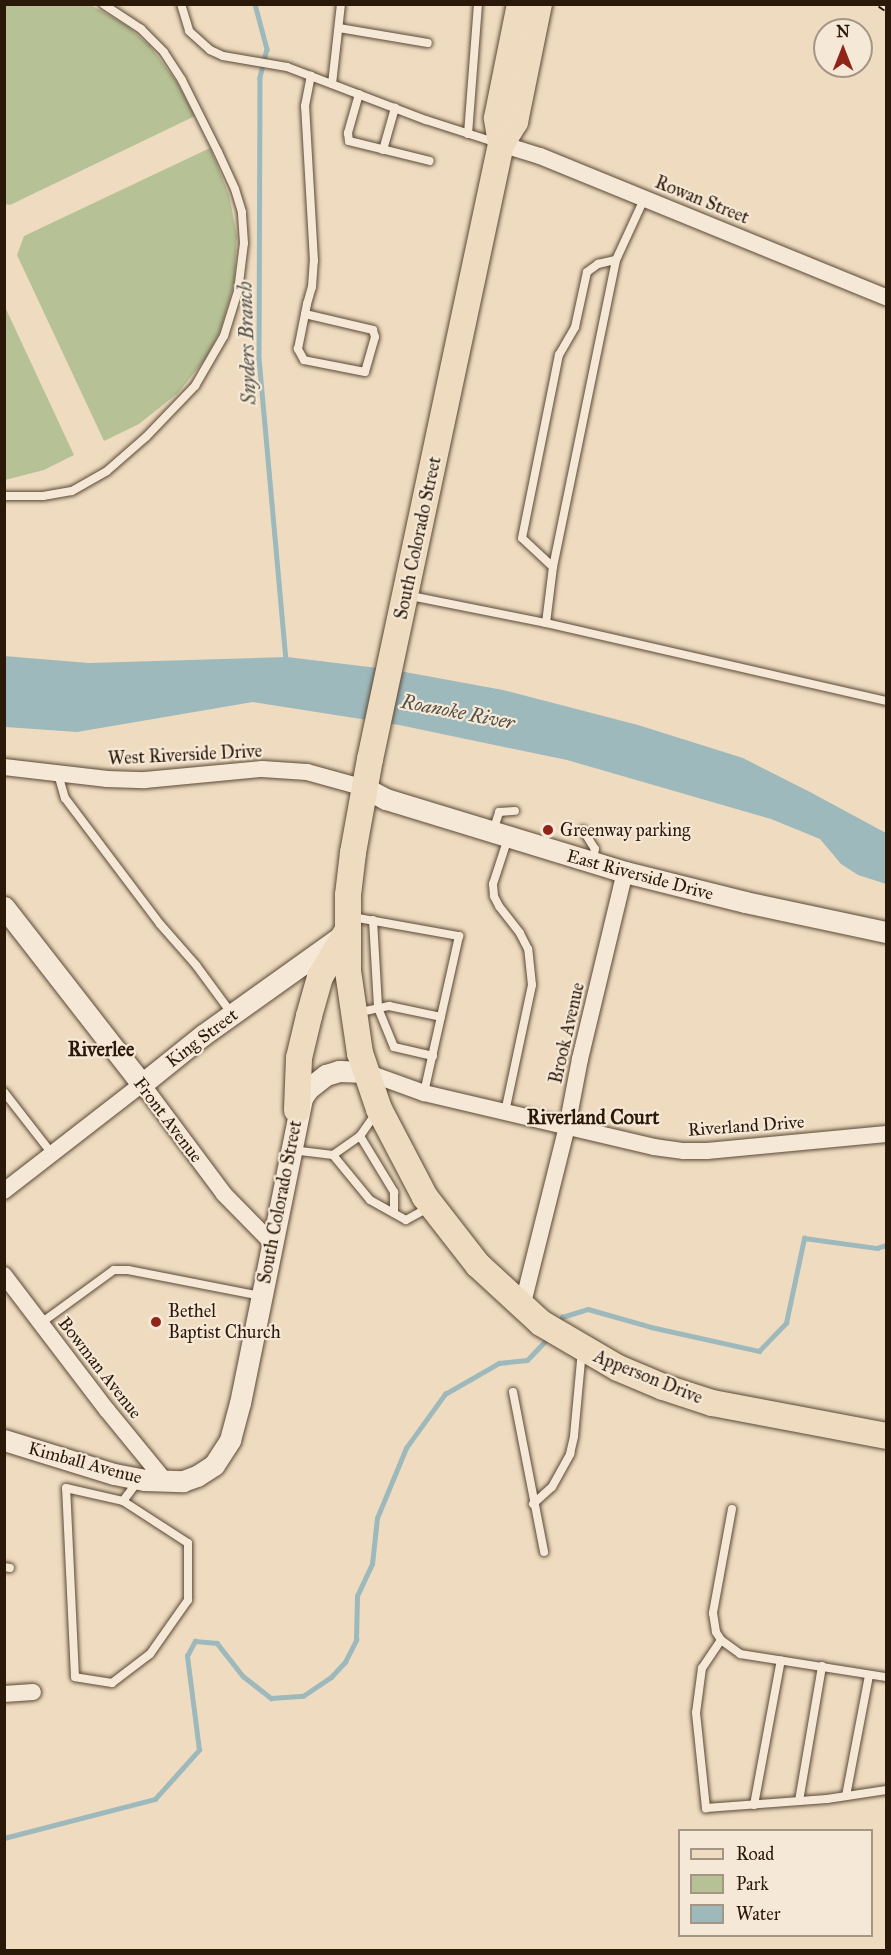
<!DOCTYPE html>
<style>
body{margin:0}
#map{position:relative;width:891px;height:1955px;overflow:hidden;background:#efdcc0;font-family:"IM FELL Great Primer",serif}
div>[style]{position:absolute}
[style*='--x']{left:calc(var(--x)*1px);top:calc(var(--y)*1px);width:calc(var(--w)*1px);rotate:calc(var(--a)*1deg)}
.green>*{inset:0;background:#b6c195}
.water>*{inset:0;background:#9eb9bc}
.stream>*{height:4.5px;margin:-2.25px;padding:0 2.25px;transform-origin:2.25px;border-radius:2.25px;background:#9eb9bc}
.roads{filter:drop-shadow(0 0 2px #5b4937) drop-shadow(0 0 2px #5b4937)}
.service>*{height:8px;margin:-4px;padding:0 4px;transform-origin:4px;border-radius:4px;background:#f5e8d6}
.minor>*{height:16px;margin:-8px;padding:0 8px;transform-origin:8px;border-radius:8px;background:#f5e8d6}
.tertiary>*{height:21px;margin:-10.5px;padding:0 10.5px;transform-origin:10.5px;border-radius:10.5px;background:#f5e8d6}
.primary>*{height:26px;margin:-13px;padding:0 13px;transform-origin:13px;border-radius:13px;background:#efdcc0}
.rail>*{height:7px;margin-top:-3.5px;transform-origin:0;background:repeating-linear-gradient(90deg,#f5e8d6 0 14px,#2a1809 0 28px);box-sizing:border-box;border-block:2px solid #2a1809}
.dots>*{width:16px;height:16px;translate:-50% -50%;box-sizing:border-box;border:3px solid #f5e8d6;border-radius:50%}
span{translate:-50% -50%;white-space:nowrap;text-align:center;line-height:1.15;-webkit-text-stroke:4.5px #f5e8d6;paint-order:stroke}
.street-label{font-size:18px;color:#2a1809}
.poi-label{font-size:18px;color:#2a1809}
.left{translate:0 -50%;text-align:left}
.water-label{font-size:20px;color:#535048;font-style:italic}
.neighbourhood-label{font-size:20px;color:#2a1809;font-weight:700}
.frame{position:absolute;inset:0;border:6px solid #2a1809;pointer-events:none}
.legend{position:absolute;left:678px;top:1829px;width:195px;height:108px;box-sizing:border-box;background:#f5e8d6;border:2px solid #a49584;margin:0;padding:8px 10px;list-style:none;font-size:18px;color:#2a1809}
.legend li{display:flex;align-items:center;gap:12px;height:30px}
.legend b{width:30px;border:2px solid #a49584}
.north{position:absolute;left:813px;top:18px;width:60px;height:60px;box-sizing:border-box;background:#f5e8d6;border:2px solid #a49584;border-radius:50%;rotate:0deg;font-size:16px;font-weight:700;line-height:24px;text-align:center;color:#2a1809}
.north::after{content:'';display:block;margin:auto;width:21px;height:27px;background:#8f2418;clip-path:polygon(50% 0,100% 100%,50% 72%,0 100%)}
</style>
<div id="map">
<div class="green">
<i style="clip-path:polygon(91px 5px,127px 26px,150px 46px,176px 81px,195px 116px,10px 205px,5px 204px,5px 5px)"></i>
<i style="clip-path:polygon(210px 148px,229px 195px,237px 236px,234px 284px,220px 331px,206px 358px,178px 393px,139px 424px,104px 441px,17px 255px,24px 236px)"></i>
<i style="clip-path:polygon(5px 307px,74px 455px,44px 470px,5px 480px)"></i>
</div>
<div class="water">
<i style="clip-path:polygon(4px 656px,89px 663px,287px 657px,394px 670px,503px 690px,638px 725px,743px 758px,810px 792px,886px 833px,886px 884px,858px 875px,841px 864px,820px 839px,771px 819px,567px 760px,399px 725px,253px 702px,77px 732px,5px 727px)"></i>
</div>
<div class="stream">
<i style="--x:255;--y:4;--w:47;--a:75.1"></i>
<i style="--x:267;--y:49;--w:30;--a:104"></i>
<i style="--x:260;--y:78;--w:280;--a:90.2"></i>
<i style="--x:259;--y:358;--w:305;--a:84.9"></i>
<i style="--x:558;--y:1324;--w:8;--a:-60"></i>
<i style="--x:562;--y:1317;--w:27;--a:-17"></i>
<i style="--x:588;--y:1309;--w:66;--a:15.9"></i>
<i style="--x:651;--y:1327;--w:111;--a:12.5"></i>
<i style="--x:759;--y:1351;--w:39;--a:-46"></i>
<i style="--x:786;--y:1323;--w:87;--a:-78"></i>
<i style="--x:804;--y:1238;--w:74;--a:7.8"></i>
<i style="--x:877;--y:1248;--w:9;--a:-18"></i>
<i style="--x:4;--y:1838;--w:156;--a:-14.5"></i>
<i style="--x:155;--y:1799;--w:66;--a:-48.1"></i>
<i style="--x:199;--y:1750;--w:95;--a:-97.3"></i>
<i style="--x:187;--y:1656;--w:17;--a:-62"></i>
<i style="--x:195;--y:1641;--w:22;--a:5"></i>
<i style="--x:217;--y:1643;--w:42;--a:51.8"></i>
<i style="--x:243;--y:1676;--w:36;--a:38"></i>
<i style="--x:271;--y:1698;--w:32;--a:-4"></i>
<i style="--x:303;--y:1696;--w:34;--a:-34"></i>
<i style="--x:331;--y:1677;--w:21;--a:-47"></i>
<i style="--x:345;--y:1662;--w:25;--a:-63"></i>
<i style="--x:356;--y:1640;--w:44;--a:-88.7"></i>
<i style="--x:357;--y:1596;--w:35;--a:-65"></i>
<i style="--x:372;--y:1564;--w:46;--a:-83.8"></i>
<i style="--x:377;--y:1518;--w:76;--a:-67.5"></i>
<i style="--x:406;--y:1448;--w:67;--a:-54.2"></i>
<i style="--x:445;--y:1394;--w:62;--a:-29.9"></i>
<i style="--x:499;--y:1363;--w:28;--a:-6"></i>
<i style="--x:527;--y:1360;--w:33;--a:-46"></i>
</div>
<div class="roads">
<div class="service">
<i style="--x:181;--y:4;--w:28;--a:73"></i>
<i style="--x:189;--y:31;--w:28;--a:42"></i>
<i style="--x:210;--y:50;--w:14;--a:25"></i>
<i style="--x:223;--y:56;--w:65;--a:9.8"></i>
<i style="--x:287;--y:67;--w:149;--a:20.9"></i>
<i style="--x:426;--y:120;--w:75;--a:17.9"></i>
<i style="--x:339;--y:28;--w:90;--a:9.6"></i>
<i style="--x:332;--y:84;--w:81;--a:-83.6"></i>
<i style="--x:359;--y:94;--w:41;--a:105.8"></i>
<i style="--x:348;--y:133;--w:8;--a:83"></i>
<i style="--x:349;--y:141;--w:83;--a:13.9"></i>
<i style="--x:468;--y:134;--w:130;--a:-85.6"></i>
<i style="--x:383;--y:150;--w:44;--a:-74.1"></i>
<i style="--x:305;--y:314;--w:70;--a:13.2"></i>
<i style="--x:373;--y:330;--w:7;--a:74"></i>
<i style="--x:375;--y:337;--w:36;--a:106"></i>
<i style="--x:365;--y:372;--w:62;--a:-168.9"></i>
<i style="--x:304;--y:360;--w:13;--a:-119"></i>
<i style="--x:298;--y:349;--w:46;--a:-78.7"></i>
<i style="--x:307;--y:304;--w:18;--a:-74"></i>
<i style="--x:312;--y:287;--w:26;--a:-86"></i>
<i style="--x:314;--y:261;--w:155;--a:-93.3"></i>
<i style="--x:305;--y:106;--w:31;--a:-79"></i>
<i style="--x:4;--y:496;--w:39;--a:0"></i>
<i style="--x:43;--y:496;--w:29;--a:-10"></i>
<i style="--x:72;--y:491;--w:40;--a:-29.7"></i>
<i style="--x:107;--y:471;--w:52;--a:-41.1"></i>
<i style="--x:146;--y:437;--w:71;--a:-46.1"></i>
<i style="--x:195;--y:386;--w:58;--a:-59.9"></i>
<i style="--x:224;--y:336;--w:47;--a:-72.7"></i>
<i style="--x:238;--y:291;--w:48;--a:-82.9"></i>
<i style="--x:244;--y:243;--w:31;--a:-94"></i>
<i style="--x:242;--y:212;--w:24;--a:-107"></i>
<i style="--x:235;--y:189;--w:41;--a:-114.7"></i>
<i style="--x:218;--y:152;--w:80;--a:-116.6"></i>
<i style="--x:182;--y:80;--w:33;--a:-123"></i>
<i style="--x:164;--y:52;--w:33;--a:-135"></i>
<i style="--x:141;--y:29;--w:45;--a:-146.7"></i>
<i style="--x:553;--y:567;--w:42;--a:-136.9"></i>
<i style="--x:522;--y:538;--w:187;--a:-78.6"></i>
<i style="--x:559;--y:355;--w:32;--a:-60"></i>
<i style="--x:575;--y:327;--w:56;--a:-77.7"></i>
<i style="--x:587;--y:272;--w:14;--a:-36"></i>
<i style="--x:598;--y:264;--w:18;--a:-13"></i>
<i style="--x:406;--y:595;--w:143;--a:11.3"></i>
<i style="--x:546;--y:623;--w:349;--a:12.9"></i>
<i style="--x:546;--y:623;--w:56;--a:-82.9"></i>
<i style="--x:553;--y:567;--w:313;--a:-78.4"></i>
<i style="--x:616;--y:260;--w:69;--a:-65.3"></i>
<i style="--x:58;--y:774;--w:25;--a:74"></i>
<i style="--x:65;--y:798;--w:158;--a:53"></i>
<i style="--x:160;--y:924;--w:55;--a:48.7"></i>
<i style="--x:196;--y:965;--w:61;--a:53.7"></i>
<i style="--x:583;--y:830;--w:22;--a:58"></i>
<i style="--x:595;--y:849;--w:13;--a:103"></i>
<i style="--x:493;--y:831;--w:20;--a:-72"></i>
<i style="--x:499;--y:812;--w:16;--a:-4"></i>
<i style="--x:352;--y:917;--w:109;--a:10.1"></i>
<i style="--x:459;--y:936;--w:161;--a:102.6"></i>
<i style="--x:373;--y:920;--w:88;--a:86.7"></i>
<i style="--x:378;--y:1008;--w:42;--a:67.7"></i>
<i style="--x:394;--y:1047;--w:40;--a:13"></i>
<i style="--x:356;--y:1013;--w:34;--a:-12"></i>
<i style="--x:389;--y:1006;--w:53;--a:11.9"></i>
<i style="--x:4;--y:1092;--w:80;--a:52.1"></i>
<i style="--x:505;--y:1112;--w:130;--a:-78"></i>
<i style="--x:532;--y:985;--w:36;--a:-96"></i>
<i style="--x:528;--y:949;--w:18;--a:-117"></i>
<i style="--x:520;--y:933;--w:34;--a:-128"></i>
<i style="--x:499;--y:906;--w:11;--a:-117"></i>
<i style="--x:494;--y:896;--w:12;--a:-95"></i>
<i style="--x:493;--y:884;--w:48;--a:-71.9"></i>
<i style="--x:360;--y:1136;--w:66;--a:58.7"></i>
<i style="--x:394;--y:1192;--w:21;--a:90"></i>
<i style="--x:292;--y:1150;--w:41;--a:7"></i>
<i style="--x:333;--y:1155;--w:33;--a:-35"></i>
<i style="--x:360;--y:1136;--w:29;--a:-55"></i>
<i style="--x:333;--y:1155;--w:58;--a:50.6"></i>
<i style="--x:370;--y:1200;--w:41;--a:29.1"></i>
<i style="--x:406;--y:1220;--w:26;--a:-29"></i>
<i style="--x:41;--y:1323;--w:90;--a:-36"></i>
<i style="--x:114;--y:1270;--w:14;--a:0"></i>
<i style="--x:128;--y:1270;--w:136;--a:11.1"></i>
<i style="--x:513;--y:1392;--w:163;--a:79"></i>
<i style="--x:66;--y:1488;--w:58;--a:12.8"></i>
<i style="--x:123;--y:1501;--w:77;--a:32.9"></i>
<i style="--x:188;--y:1543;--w:57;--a:90"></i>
<i style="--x:188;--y:1600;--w:66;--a:125.1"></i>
<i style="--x:150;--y:1654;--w:48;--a:142.7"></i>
<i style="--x:112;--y:1683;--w:37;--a:-171"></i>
<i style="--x:75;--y:1677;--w:189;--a:-92.7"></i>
<i style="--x:123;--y:1501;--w:26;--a:-53"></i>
<i style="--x:533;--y:1504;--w:25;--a:-42"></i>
<i style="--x:552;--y:1487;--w:38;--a:-61"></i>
<i style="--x:570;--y:1454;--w:18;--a:-77"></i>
<i style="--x:574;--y:1436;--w:86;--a:-84.7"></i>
<i style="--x:732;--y:1509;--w:106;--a:100.4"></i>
<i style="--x:713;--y:1613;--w:19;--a:81"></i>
<i style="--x:716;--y:1632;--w:9;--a:58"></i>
<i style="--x:721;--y:1640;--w:24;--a:36"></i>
<i style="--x:740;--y:1654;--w:148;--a:9"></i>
<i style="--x:4;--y:1567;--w:6;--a:9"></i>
<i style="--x:721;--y:1640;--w:34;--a:124"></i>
<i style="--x:702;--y:1668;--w:45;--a:97.6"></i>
<i style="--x:696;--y:1713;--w:96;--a:84"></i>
<i style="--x:706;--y:1808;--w:121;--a:-4.3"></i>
<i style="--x:827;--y:1799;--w:60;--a:-8.7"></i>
<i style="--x:846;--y:1796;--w:123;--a:-79.2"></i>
<i style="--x:799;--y:1801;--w:137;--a:-80.3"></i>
<i style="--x:754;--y:1805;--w:147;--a:-79.5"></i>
</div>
<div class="minor">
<i style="--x:501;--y:144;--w:41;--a:17.1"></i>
<i style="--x:540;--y:156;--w:374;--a:22.2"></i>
<i style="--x:4;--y:767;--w:104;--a:6.6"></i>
<i style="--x:107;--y:779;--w:38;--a:2"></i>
<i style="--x:145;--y:780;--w:118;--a:-5.4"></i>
<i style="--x:262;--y:769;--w:45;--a:3.8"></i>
<i style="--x:307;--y:772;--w:60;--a:15.4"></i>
<i style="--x:366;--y:1072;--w:62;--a:19.9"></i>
<i style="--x:424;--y:1093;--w:236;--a:13.2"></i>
<i style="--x:654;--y:1147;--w:30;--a:8"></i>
<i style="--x:684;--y:1151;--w:23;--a:0"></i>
<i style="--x:707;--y:1151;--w:180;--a:-5.4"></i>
<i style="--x:4;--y:1191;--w:175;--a:-37.8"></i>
<i style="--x:142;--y:1084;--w:137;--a:53.3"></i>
<i style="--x:224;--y:1194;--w:69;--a:45.6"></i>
<i style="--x:4;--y:1275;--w:170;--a:52.7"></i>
<i style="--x:107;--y:1410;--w:93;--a:50.7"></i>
<i style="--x:522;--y:1307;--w:186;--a:-76"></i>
<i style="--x:567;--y:1127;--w:69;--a:-79.2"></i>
<i style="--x:580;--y:1059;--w:192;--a:-76.5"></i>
<i style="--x:4;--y:1694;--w:29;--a:-4"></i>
</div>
<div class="tertiary">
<i style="--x:365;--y:788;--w:24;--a:28"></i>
<i style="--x:386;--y:799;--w:250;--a:17"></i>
<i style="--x:625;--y:872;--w:124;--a:14"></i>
<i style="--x:745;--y:902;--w:144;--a:12"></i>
<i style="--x:4;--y:907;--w:224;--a:52.1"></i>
<i style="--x:142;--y:1084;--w:78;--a:-38.8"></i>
<i style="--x:203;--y:1035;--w:172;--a:-35.5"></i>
<i style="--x:4;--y:1440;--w:115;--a:17.2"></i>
<i style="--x:114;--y:1474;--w:32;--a:11"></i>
<i style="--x:145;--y:1480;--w:38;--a:2"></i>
<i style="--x:183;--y:1481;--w:15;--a:-20"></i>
<i style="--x:197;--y:1476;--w:20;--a:-33"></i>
<i style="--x:214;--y:1465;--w:30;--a:-57"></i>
<i style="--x:230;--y:1440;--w:38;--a:-75"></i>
<i style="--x:240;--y:1403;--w:311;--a:-78.5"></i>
<i style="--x:302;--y:1098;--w:11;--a:-56"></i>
<i style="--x:308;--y:1089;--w:23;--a:-38"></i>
<i style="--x:326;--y:1075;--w:14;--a:-17"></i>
<i style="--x:339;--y:1071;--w:27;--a:2"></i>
</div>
<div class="primary">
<i style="--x:539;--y:4;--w:120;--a:101.5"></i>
<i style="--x:515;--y:122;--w:26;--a:122"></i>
<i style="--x:501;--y:144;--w:629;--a:102.02"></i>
<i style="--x:370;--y:759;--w:96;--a:100.3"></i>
<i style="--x:353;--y:853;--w:42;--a:96.8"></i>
<i style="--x:348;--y:895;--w:76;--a:90"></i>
<i style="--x:348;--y:971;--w:83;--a:81.7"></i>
<i style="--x:360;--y:1053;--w:59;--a:71.3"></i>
<i style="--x:379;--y:1109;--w:99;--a:62.4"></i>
<i style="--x:425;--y:1197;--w:86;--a:52.1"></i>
<i style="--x:478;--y:1265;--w:86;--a:42.6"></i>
<i style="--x:541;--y:1323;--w:89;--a:30.3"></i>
<i style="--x:618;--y:1368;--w:49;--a:22.9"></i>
<i style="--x:663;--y:1387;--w:52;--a:18.1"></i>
<i style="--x:712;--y:1403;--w:177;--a:10.7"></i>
<i style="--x:501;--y:144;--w:26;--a:-99"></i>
<i style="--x:497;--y:118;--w:116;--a:-78.6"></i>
<i style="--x:297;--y:1110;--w:52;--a:-87.8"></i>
<i style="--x:299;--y:1058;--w:43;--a:-76.6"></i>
<i style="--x:309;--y:1016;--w:41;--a:-74.2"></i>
<i style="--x:320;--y:977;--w:51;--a:-59.4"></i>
</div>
</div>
<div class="rail">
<i style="--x:880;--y:4;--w:7;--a:34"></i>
</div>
<div class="dots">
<i style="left:548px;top:830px;background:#8f2418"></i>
<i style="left:156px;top:1322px;background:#8f2418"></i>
</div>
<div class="street-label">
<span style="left:702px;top:200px;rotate:22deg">Rowan Street</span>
<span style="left:418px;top:538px;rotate:-78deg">South Colorado Street</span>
<span style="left:185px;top:755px;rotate:-3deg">West Riverside Drive</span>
<span style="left:640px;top:875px;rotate:15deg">East Riverside Drive</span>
<span style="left:567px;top:1033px;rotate:-77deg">Brook Avenue</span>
<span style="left:202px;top:1038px;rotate:-37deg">King Street</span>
<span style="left:168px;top:1120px;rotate:53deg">Front Avenue</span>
<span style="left:746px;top:1126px;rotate:-4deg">Riverland Drive</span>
<span style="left:280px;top:1202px;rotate:-79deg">South Colorado Street</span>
<span style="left:100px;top:1368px;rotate:52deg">Bowman Avenue</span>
<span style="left:648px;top:1377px;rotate:22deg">Apperson Drive</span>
<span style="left:85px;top:1463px;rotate:15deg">Kimball Avenue</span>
</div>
<div class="poi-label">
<span class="left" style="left:560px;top:830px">Greenway parking</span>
<span class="left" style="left:168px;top:1322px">Bethel<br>Baptist Church</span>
</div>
<div class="water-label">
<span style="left:247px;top:343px;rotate:-92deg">Snyders Branch</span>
<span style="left:458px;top:712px;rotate:11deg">Roanoke River</span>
</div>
<div class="neighbourhood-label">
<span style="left:101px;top:1049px">Riverlee</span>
<span style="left:593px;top:1117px">Riverland Court</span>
</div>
<div class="frame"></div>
<ul class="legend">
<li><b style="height:8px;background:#efdcc0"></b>Road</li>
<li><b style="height:16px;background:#b6c195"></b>Park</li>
<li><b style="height:16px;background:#9eb9bc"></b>Water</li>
</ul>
<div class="north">N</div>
</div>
